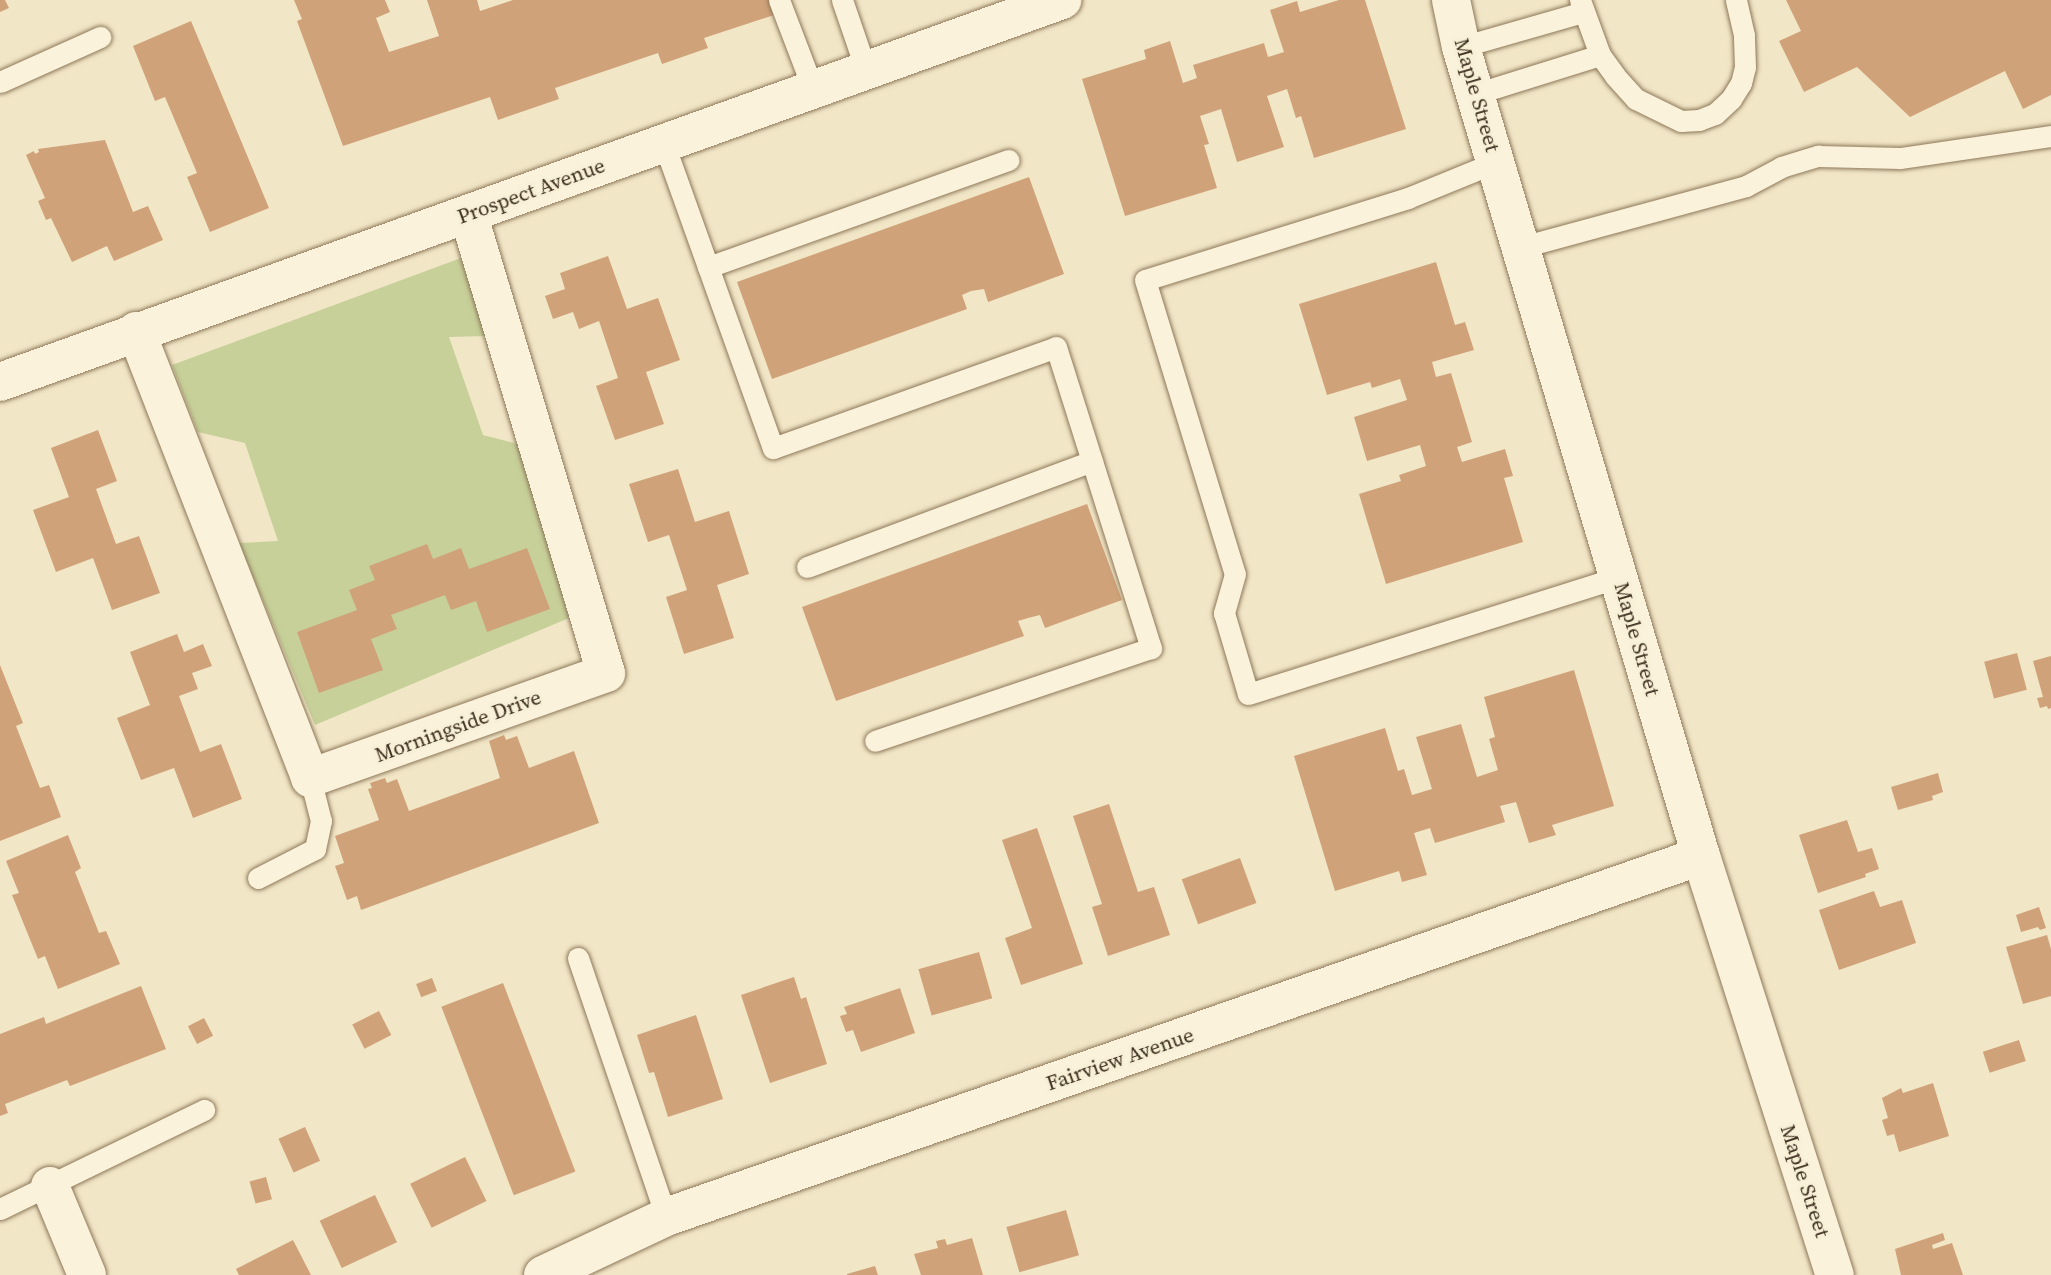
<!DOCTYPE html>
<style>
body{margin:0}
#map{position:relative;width:2051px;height:1275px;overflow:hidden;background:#f1e6c6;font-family:"Source Serif 4",serif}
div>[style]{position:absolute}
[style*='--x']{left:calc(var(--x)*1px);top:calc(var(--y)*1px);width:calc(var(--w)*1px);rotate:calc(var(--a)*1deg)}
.green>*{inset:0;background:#c7d099}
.building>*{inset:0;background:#d0a27a;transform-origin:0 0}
.roads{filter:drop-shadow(0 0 2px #8d785a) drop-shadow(0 0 2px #8d785a)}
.lane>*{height:21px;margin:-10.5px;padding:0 10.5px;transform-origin:10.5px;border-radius:10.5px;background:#faf2da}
.street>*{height:38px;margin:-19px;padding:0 19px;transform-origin:19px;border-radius:19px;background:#faf2da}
span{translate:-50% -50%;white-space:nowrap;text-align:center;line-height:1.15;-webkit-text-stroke:5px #f7efd6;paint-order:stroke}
.street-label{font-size:21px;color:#3d2f1f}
</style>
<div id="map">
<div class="green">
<i style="clip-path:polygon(461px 258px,486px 336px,449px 337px,483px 435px,521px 445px,569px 618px,315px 725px,239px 543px,278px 541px,245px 443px,198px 432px,172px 365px)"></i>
</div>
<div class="building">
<i style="clip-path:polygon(0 0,5px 0,9px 8px,0 12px)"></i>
<i style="clip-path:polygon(294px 0,385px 0,390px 12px,376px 18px,389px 52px,439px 36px,427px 0,477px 0,480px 11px,513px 0,769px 0,774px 15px,704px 38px,708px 48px,662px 64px,658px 53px,555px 88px,559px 99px,498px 120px,490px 97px,343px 146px,297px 21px,302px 19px)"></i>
<i style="clip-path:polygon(1339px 0,1365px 0,1406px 129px,1314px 158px,1301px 116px,1296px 118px,1287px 89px,1267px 96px,1284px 147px,1237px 162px,1221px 109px,1200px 116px,1209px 144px,1204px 145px,1217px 188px,1125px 216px,1082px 79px,1146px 59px,1144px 50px,1170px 41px,1183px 83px,1197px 78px,1193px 65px,1264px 43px,1268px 57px,1284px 52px,1270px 10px,1297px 1px,1300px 12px)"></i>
<i style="clip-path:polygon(1786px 0,2051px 0,2051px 95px,2023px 109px,2005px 71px,1910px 117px,1857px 67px,1804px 92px,1779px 41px,1801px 31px)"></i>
<i style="clip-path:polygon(191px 21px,269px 208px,210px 232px,187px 177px,197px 173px,165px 97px,155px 101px,133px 46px)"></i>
<i style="clip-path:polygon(105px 140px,133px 212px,148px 206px,163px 240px,114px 261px,107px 246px,72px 262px,51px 218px,46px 220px,38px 201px,45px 198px,26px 155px,34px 151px,35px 154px,39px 152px,38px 149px)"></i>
<i style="clip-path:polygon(1029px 177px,1064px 274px,988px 302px,984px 289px,971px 291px,962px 295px,967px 309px,772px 379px,737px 282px)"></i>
<i style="clip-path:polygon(608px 256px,627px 309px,658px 298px,680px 360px,646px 372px,664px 424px,615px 440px,596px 386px,618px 378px,599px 321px,579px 329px,573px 312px,553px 319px,545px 296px,565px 289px,560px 273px)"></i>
<i style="clip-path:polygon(1436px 262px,1455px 325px,1465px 322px,1474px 350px,1432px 362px,1436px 377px,1451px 373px,1472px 442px,1457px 447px,1462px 462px,1505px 449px,1513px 476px,1504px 478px,1523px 542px,1386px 584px,1359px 494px,1401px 481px,1399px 475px,1426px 466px,1420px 445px,1367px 461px,1354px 417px,1407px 400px,1400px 379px,1372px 388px,1370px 382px,1327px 395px,1299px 304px)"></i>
<i style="clip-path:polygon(98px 430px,117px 481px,96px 489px,116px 544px,139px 536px,160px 593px,112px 610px,93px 558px,56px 572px,33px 510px,69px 497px,51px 448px)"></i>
<i style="clip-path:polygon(678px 469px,695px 522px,729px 511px,749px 574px,717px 585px,734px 638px,684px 654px,666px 597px,687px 590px,669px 535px,648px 542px,629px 484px)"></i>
<i style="clip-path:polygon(1087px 504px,1122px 600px,1045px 628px,1040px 615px,1028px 618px,1018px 621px,1024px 636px,836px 701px,802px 607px)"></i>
<i style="clip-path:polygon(427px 544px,433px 559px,461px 548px,469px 569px,527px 548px,550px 609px,487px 632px,476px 601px,451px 610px,445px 595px,391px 615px,397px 629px,371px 639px,383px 670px,319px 693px,297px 632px,357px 610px,349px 590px,375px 580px,369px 566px)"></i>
<i style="clip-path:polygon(177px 634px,184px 652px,203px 644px,212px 666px,192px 673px,198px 689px,179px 696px,200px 752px,221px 744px,242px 799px,193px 818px,174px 768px,141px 780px,117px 718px,150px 705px,130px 652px)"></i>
<i style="left:2017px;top:653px;width:38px;height:34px;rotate:75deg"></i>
<i style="clip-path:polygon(2051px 656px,2051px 708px,2048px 709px,2047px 706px,2040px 708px,2037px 698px,2043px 697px,2033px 661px)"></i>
<i style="clip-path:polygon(0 665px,23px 723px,16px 726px,40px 788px,49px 785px,61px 817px,0 841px)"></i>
<i style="clip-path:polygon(1574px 670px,1614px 806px,1552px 825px,1556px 835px,1529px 843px,1516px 802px,1500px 806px,1505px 822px,1435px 843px,1430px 828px,1414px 833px,1427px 875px,1402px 882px,1399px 871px,1335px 891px,1294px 756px,1385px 728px,1398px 771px,1404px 769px,1412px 795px,1432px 789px,1416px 737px,1461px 724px,1477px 777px,1498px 770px,1489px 739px,1495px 737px,1484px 697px)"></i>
<i style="clip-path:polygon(504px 735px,506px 740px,517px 736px,529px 768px,574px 751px,599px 823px,361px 910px,357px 896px,347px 900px,335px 866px,344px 863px,335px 836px,379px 820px,368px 789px,372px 788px,370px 783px,385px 778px,387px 783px,397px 779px,409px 811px,500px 778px,489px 741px)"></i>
<i style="clip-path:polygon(1938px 773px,1943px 792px,1932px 796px,1933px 800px,1898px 810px,1891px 787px)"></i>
<i style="clip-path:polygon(1109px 804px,1138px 892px,1154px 887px,1170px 935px,1108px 956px,1092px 907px,1102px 904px,1073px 816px)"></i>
<i style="clip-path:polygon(1847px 820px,1858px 852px,1872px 848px,1879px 869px,1865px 874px,1866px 877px,1818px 893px,1799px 835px)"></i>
<i style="clip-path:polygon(1037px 828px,1083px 964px,1021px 985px,1005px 938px,1032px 928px,1002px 840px)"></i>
<i style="clip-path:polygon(68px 835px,81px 868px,75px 872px,99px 933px,106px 931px,120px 964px,58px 989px,45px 956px,38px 959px,12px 895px,19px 893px,6px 861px)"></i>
<i style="left:1240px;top:858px;width:48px;height:62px;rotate:70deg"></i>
<i style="clip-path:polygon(1874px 891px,1880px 907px,1902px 900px,1916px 943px,1839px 970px,1819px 910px)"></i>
<i style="clip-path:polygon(2039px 907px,2046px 928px,2040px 930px,2038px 927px,2021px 932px,2016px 915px)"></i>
<i style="clip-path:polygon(2047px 935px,2051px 949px,2051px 996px,2023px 1004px,2006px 947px)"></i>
<i style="left:979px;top:952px;width:48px;height:63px;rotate:74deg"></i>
<i style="clip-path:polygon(794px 977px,801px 999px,806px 997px,827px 1064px,770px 1083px,741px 995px)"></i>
<i style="left:432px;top:978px;width:14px;height:17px;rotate:69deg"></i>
<i style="left:503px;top:983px;width:202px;height:66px;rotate:69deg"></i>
<i style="clip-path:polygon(141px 986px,166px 1049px,70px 1086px,67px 1080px,5px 1104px,8px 1113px,0 1116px,0 1034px,44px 1017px,46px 1024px)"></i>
<i style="clip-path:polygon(900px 988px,915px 1033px,861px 1052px,853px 1030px,846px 1032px,840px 1016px,847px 1014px,844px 1007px)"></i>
<i style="left:379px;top:1011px;width:27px;height:30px;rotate:63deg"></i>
<i style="clip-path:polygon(696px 1015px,723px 1099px,668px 1117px,654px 1072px,649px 1073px,637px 1035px)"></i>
<i style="left:204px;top:1018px;width:20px;height:18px;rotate:63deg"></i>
<i style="left:2019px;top:1040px;width:22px;height:38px;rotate:72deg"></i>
<i style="clip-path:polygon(1933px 1083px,1949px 1136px,1899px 1152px,1894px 1134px,1887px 1136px,1882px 1120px,1888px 1118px,1882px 1098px,1901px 1088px,1903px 1093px)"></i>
<i style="left:305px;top:1127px;width:37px;height:29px;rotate:66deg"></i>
<i style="left:465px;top:1157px;width:49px;height:61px;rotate:64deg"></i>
<i style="left:266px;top:1177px;width:23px;height:17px;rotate:75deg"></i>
<i style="left:375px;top:1195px;width:52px;height:61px;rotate:65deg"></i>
<i style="left:1066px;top:1210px;width:47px;height:62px;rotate:74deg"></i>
<i style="clip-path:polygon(1943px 1233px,1945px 1240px,1932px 1245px,1933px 1249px,1952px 1243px,1963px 1275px,1901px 1275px,1895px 1249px)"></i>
<i style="clip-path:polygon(972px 1238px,983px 1275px,921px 1275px,914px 1254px,938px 1248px,936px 1241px,945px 1239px,947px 1245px)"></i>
<i style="clip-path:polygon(293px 1240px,311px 1275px,239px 1275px,236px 1269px)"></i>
<i style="clip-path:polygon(875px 1266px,878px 1275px,847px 1275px,847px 1274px)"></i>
</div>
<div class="roads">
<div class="lane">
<i style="--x:779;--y:0;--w:95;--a:69.1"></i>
<i style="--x:842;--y:0;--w:74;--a:71.1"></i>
<i style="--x:1580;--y:0;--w:59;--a:70"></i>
<i style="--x:1600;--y:55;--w:26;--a:54"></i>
<i style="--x:1615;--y:76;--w:31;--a:48"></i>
<i style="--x:1636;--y:99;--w:50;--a:26.1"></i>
<i style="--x:1681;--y:121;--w:18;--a:-3"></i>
<i style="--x:1699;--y:120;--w:17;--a:-21"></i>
<i style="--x:1715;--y:114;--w:22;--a:-43"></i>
<i style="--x:1731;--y:99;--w:19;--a:-58"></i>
<i style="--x:1741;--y:83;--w:16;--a:-76"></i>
<i style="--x:1745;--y:67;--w:32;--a:-92"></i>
<i style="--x:1744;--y:35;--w:36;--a:-103"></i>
<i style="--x:1461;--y:47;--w:127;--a:-16"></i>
<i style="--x:0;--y:82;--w:110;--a:-24.2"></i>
<i style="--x:1475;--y:94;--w:131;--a:-17.3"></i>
<i style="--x:664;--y:144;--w:323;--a:70.3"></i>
<i style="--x:773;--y:448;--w:300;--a:-19.6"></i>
<i style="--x:1056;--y:347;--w:316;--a:72.5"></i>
<i style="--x:1151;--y:648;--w:291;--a:161.4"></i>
<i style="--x:1496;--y:162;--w:95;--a:157.8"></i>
<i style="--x:1408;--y:198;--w:275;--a:162.7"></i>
<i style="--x:1145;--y:280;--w:307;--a:73"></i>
<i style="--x:1235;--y:574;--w:41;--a:105.8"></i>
<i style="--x:1224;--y:613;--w:84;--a:73.5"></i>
<i style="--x:1248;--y:694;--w:389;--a:-17.5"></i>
<i style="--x:1522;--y:247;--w:232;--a:-15.2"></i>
<i style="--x:1746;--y:186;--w:40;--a:-28"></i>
<i style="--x:1781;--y:167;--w:39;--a:-17"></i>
<i style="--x:1818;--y:156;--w:82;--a:1.4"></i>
<i style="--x:1900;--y:158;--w:153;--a:-8.3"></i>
<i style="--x:708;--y:267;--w:319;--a:-19.6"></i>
<i style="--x:807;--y:567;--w:304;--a:-20.4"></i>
<i style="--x:258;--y:878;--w:64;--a:-27"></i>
<i style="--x:315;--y:849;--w:29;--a:-78"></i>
<i style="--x:321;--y:821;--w:44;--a:-104.3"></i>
<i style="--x:578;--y:958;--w:274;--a:71.2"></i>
<i style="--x:0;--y:1209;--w:227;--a:-25.9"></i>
</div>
<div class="street">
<i style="--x:1451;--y:0;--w:48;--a:78"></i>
<i style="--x:1461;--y:47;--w:844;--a:73.48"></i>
<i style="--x:1701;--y:856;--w:440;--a:72.3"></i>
<i style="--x:136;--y:331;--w:480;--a:68.7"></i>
<i style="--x:310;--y:778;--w:314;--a:-19.5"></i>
<i style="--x:606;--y:673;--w:479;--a:-106.7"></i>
<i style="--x:0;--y:382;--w:1129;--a:-19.78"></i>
<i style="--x:50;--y:1186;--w:96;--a:67.4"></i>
<i style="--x:543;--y:1275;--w:136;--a:-25.2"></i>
<i style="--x:666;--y:1217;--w:1096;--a:-19.23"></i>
</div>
</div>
<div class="street-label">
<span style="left:1477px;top:95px;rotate:74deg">Maple Street</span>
<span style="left:531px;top:191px;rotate:-20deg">Prospect Avenue</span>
<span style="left:1637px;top:639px;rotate:74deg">Maple Street</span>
<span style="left:458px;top:726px;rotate:-20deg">Morningside Drive</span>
<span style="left:1120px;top:1059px;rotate:-19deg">Fairview Avenue</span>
<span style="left:1805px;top:1181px;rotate:72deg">Maple Street</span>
</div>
</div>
